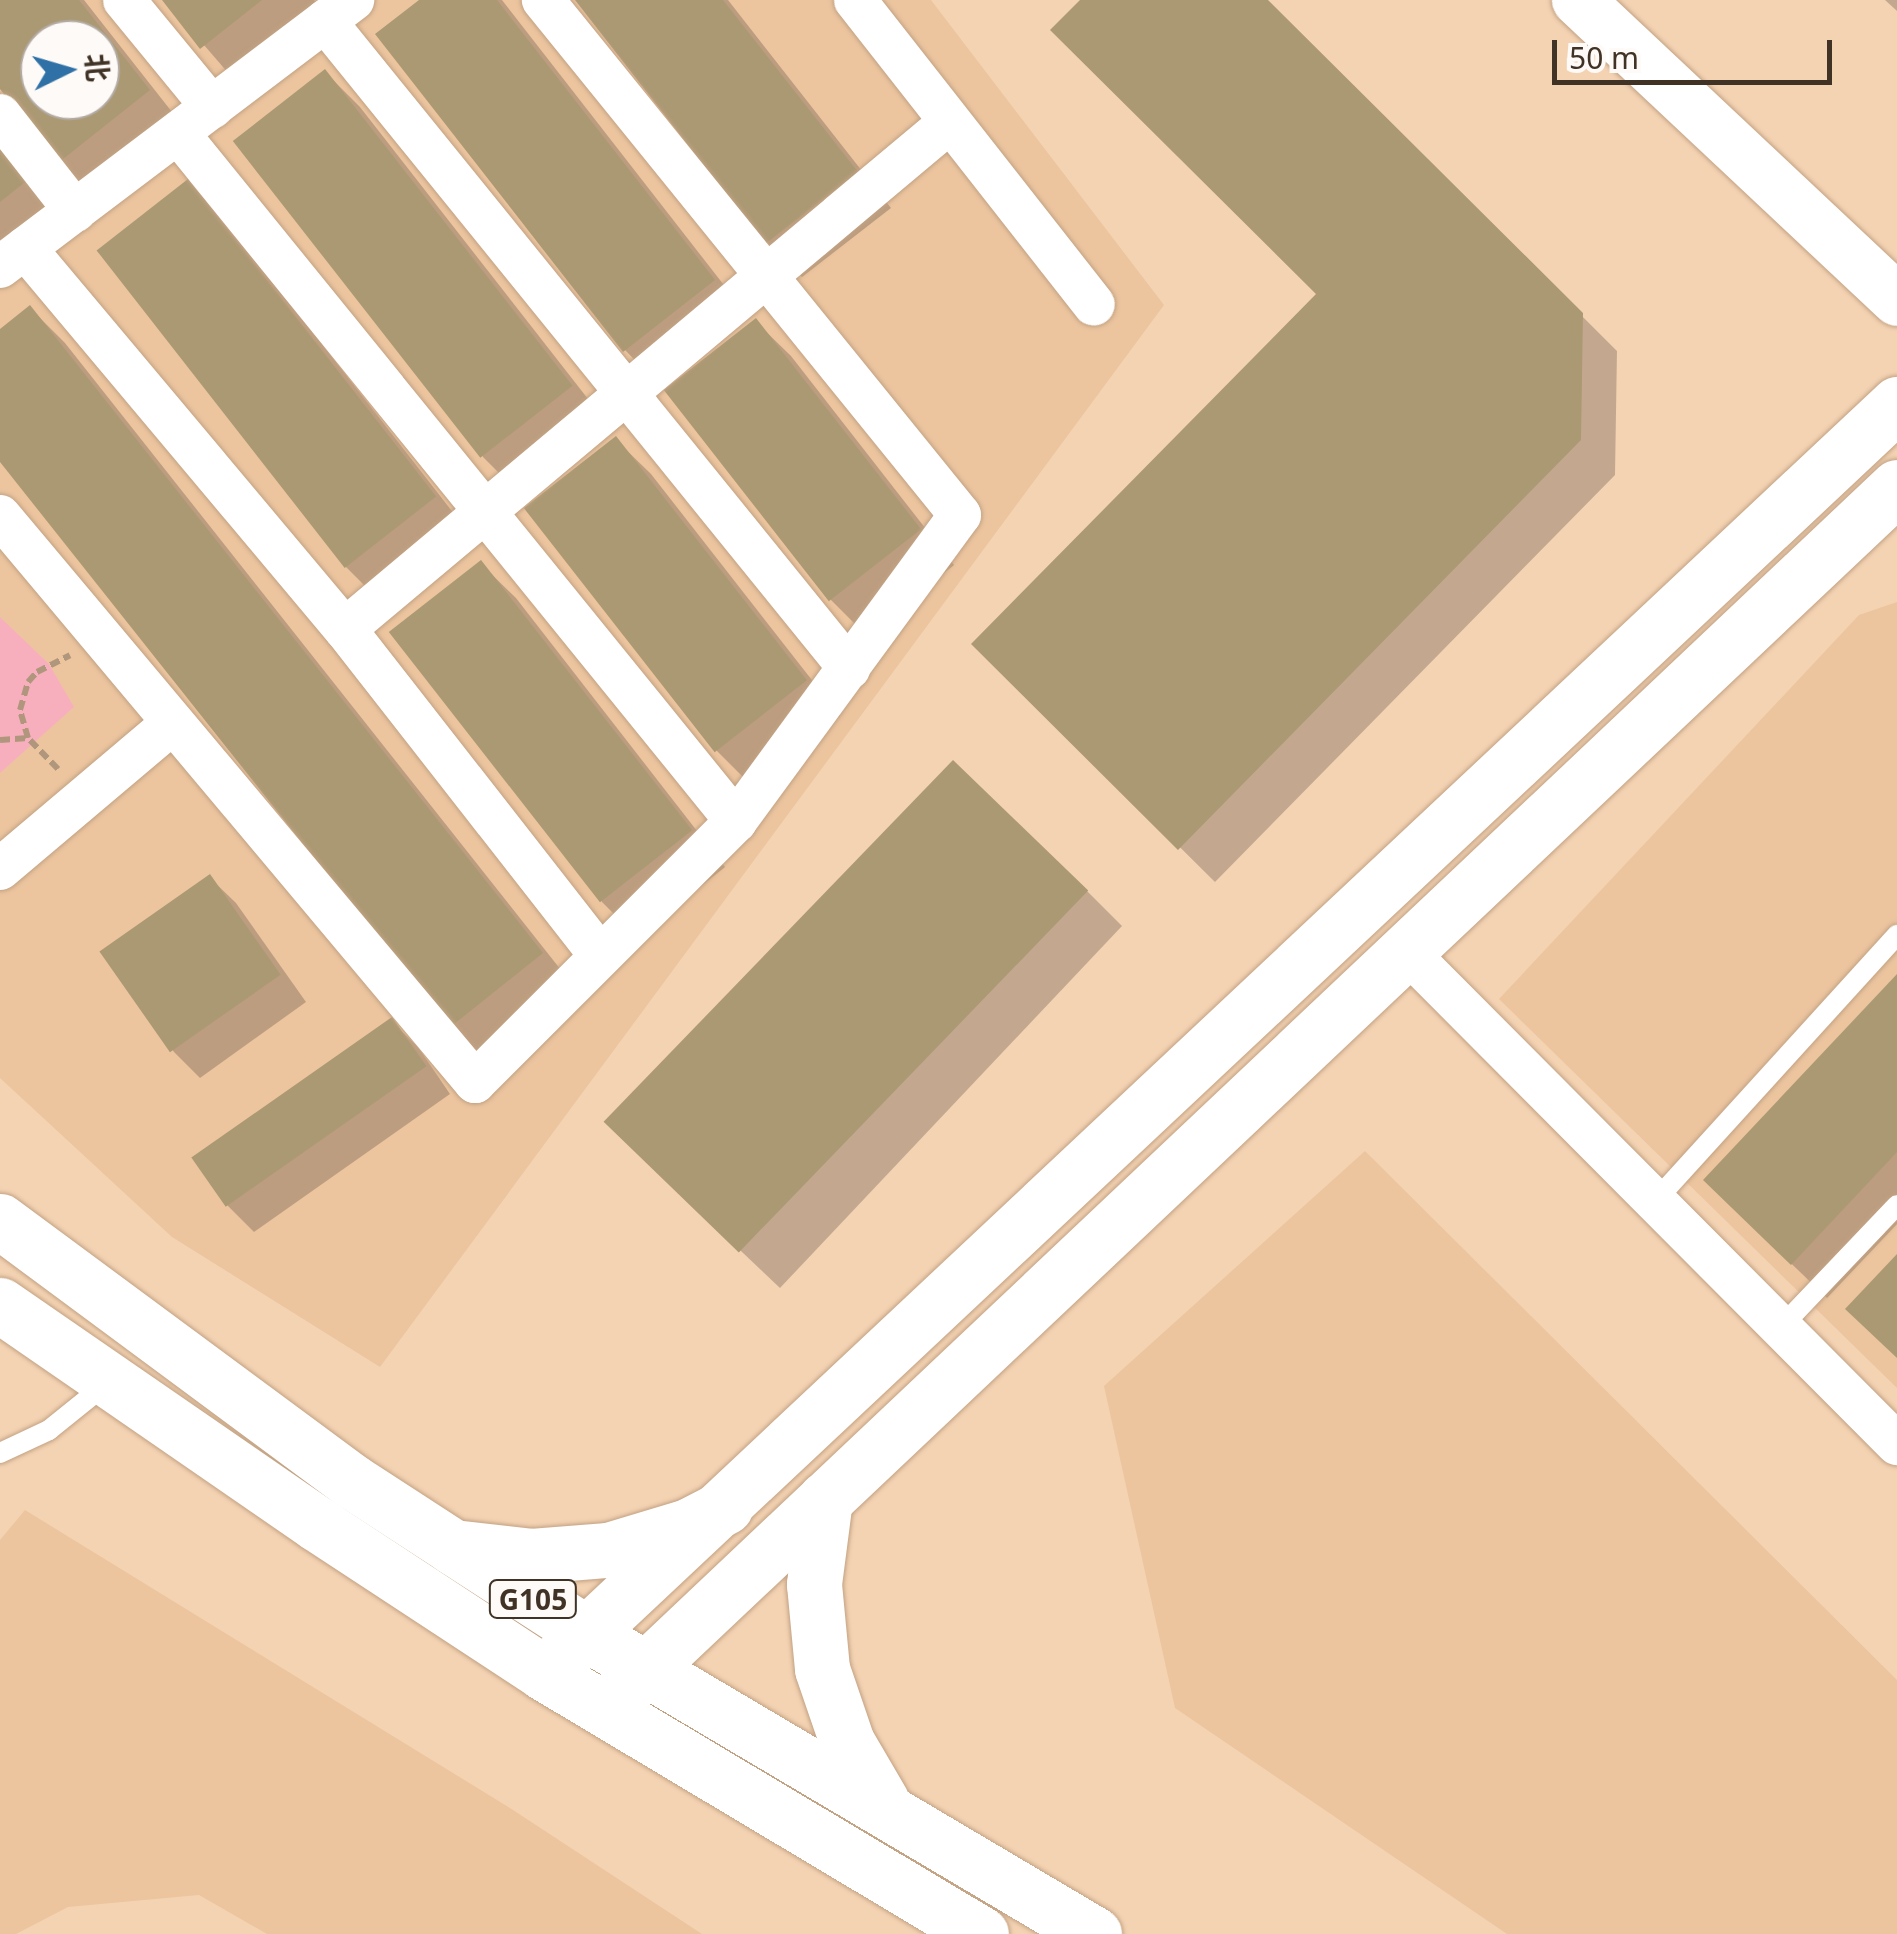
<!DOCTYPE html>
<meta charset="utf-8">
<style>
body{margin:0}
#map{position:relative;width:1897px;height:1934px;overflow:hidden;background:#f4d3b3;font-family:"Noto Sans","Noto Sans SC",sans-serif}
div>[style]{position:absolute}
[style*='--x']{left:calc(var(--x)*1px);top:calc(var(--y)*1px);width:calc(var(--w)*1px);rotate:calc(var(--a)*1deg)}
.built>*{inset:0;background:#ecc59f}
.green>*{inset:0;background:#f8afbd}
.shadow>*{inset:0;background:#0003}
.building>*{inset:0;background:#ab9973;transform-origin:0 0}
.path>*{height:6px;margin-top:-3px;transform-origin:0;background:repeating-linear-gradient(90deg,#b0967d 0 10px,transparent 0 15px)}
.roads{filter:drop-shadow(0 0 2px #c2a283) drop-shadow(0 0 2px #c2a283)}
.service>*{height:20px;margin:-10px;padding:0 10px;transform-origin:10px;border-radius:10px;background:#fff}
.minor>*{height:42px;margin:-21px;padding:0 21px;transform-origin:21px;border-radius:21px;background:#fff}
.tertiary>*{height:52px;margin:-26px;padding:0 26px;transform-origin:26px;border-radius:26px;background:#fff}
.secondary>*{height:55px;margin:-27.5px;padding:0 27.5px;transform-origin:27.5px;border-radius:27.5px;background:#fff}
.trunk>*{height:55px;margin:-27.5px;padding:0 27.5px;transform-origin:27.5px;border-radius:27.5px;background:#fff}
span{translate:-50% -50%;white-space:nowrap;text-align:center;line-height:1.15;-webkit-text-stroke:8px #fefaf7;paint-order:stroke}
.shield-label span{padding:2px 8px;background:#fefaf7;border:2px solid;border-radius:8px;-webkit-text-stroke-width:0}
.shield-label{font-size:28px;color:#403326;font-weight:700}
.north{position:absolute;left:20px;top:20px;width:100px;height:100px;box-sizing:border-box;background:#fefaf7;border:2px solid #b2aaa3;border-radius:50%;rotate:85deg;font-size:28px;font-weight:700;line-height:40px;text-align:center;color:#403326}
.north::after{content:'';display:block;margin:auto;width:35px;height:45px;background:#2f71a7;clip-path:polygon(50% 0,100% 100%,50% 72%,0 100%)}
.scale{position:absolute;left:1552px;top:40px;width:280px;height:45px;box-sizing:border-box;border:5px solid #403326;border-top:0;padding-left:12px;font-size:30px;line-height:35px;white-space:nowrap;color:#403326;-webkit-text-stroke:8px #fefaf7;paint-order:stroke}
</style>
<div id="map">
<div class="built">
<i style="clip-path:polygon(evenodd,0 0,931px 0,1164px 305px,380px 1367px,172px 1237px,0 1078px,0 0,40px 40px,100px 40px,100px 100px,40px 100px,40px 40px)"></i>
<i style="clip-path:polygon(1897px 602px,1897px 1388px,1499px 999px,1859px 615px)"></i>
<i style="clip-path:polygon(1365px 1151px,1897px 1680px,1897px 1934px,1507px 1934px,1175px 1708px,1104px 1386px)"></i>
<i style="clip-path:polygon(25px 1510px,510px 1808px,702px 1934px,267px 1934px,199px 1895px,68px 1907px,16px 1934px,0 1934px,0 1540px)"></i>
</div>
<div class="green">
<i style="clip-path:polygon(0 617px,49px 664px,74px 707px,0 773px)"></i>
</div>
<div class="shadow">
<i style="clip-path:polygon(evenodd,0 0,84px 0,183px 126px,94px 196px,60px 161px,0 85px,0 0,40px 40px,100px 40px,100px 100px,40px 100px,40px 40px)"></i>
<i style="clip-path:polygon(165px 0,314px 0,324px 13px,236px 82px)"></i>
<i style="clip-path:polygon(423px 0,502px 0,748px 316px,659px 385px,625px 350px)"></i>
<i style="clip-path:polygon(578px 0,728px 0,891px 208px,802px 277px,767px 242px)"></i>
<i style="clip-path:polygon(1083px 0,1265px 0,1617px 351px,1615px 475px,1215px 882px,975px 644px,1319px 294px)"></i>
<i style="clip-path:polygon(1885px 0,1897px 0,1897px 11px)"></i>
<i style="clip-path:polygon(325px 72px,360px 107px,606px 422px,518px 492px,483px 457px)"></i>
<i style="clip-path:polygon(0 129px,58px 203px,0 249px)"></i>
<i style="clip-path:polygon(188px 182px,223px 217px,469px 533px,381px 602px,346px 567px,100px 252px)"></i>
<i style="clip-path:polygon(30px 308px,65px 343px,576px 989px,485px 1061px,451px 1026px,0 457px,0 332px)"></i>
<i style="clip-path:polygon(756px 322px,791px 356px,954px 565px,866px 635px,831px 600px)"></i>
<i style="clip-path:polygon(616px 440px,651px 474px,840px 716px,752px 786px,717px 751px)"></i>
<i style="clip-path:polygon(481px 564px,516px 598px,725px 867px,637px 937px,602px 902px)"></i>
<i style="clip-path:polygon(209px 877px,236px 903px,306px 1002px,200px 1078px,174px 1052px,103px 953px)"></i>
<i style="clip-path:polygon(1087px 891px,1122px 926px,780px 1288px,646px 1161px)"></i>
<i style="clip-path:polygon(1897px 978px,1897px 1224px,1827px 1298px,1741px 1215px)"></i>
<i style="clip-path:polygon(391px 1021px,418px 1047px,450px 1094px,254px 1232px,228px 1206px,195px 1160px)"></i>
</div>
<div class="building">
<i style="clip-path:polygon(evenodd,0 0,79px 0,150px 90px,58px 163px,0 89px,0 0,40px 40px,100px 40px,100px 100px,40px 100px,40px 40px)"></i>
<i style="clip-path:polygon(162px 0,262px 0,200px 49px)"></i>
<i style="clip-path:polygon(419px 0,497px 0,715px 280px,623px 352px,375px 34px)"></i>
<i style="clip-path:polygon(575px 0,723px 0,858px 172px,765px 244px)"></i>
<i style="clip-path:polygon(1080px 0,1268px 0,1583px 313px,1581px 440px,1178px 850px,971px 644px,1316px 294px,1050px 30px)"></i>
<i style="left:325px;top:69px;width:402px;height:117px;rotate:52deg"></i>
<i style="clip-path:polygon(0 132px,34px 175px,0 202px)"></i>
<i style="left:188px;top:179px;width:403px;height:116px;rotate:52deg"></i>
<i style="clip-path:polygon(30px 305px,543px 953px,449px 1028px,0 462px,0 329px)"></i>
<i style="left:756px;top:318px;width:268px;height:117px;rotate:52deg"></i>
<i style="left:616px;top:436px;width:310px;height:117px;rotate:52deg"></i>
<i style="left:481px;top:560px;width:343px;height:117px;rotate:52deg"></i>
<i style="left:953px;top:760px;width:188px;height:503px;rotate:44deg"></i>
<i style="left:210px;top:874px;width:123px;height:135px;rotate:55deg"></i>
<i style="clip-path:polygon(1897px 974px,1897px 1152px,1791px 1265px,1703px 1180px)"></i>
<i style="left:392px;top:1017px;width:60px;height:245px;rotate:55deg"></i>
<i style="clip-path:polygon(1897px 1254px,1897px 1358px,1845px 1309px)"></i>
</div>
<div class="path">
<i style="--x:0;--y:740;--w:28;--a:-4"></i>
<i style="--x:58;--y:769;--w:43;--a:-134.1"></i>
<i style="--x:28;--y:738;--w:29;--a:-106"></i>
<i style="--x:20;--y:710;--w:29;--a:-74"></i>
<i style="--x:28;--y:682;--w:13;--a:-48"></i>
<i style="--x:37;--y:672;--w:37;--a:-27"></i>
</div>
<div class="roads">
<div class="service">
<i style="--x:1655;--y:1201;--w:360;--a:-47.7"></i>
<i style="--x:1781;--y:1327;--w:168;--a:-46.4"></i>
<i style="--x:0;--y:1453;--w:54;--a:-25.1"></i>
<i style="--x:49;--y:1430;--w:73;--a:-38.9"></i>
</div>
<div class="minor">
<i style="--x:124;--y:0;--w:139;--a:50.6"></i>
<i style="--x:855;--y:0;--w:387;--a:51.9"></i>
<i style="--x:325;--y:21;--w:833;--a:51"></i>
<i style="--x:0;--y:115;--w:122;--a:52"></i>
<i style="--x:178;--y:133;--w:886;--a:50.96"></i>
<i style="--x:25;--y:248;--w:498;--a:50"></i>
<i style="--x:345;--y:629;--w:412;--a:52"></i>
<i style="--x:0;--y:267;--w:443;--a:-37.1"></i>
<i style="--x:0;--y:516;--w:739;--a:50"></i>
<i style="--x:475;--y:1082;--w:369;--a:-45"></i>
<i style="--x:736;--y:821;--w:379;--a:-53.8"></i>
<i style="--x:960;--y:515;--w:663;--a:-129"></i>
<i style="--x:345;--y:629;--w:789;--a:-39.96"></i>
<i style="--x:0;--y:869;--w:226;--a:-40.2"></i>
<i style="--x:1406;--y:951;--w:696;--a:45.12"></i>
</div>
<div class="tertiary">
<i style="--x:1578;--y:0;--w:438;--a:43.2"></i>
</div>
<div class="secondary">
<i style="--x:554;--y:1664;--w:1842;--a:-43.17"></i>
<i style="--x:614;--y:1699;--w:1765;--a:-43.37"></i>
</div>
<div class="trunk">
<i style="--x:0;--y:1221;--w:439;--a:36.5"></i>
<i style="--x:353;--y:1482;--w:119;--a:33"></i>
<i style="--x:453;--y:1547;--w:162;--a:32.9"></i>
<i style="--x:589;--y:1635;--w:587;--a:30.63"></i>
<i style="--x:0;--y:1305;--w:384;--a:34.6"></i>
<i style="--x:316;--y:1523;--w:273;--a:33.3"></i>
<i style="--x:544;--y:1673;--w:509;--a:30.85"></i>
<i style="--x:825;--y:1499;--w:86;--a:97.4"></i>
<i style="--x:814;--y:1584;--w:85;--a:84.6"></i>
<i style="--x:822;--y:1669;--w:77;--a:71.1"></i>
<i style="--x:847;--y:1742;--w:69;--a:59.7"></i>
<i style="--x:462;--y:1548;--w:69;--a:6.6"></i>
<i style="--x:531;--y:1556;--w:77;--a:-4.5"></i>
<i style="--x:608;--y:1550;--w:84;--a:-16.7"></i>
<i style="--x:688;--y:1526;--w:42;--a:-27.2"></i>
</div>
</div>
<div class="shield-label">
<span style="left:533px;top:1599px">G105</span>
</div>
<div class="north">北</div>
<div class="scale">50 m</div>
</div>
